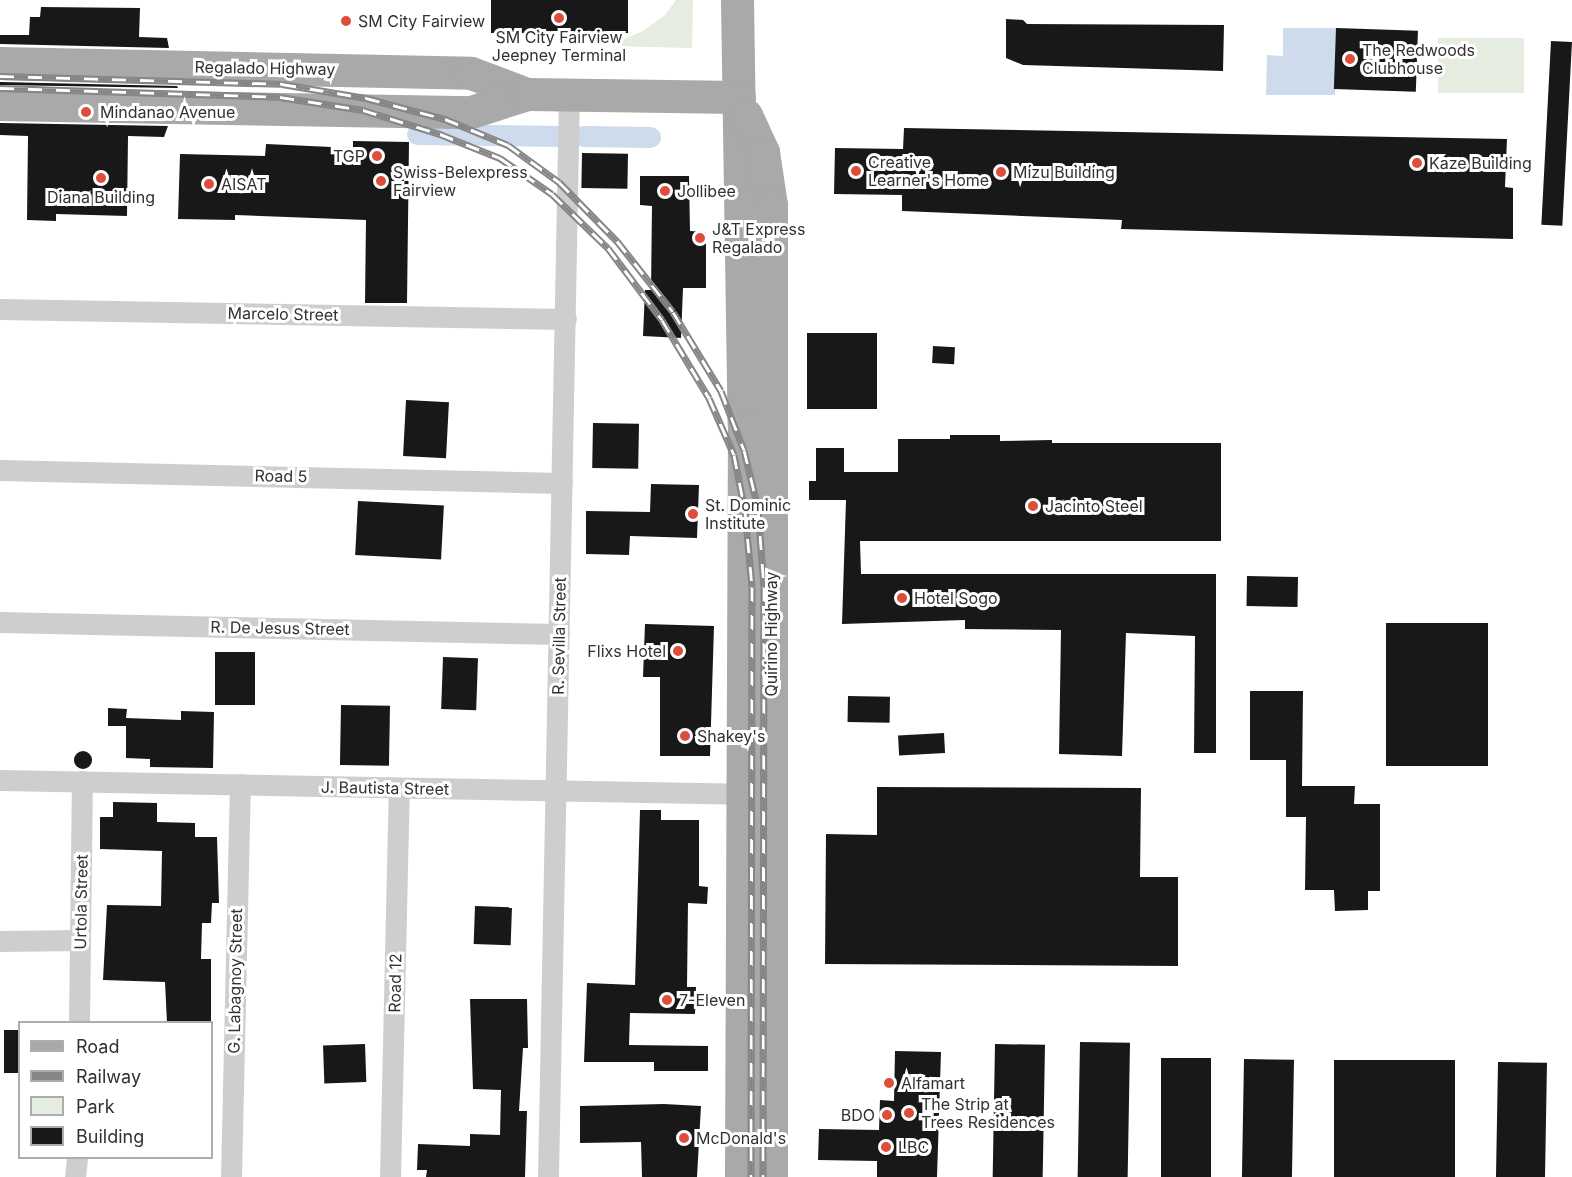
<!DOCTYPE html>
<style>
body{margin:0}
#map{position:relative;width:1572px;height:1177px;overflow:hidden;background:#fff;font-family:Inter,sans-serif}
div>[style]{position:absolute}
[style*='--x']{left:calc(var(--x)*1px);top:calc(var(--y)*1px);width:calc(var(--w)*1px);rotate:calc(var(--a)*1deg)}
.green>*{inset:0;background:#e5ede0;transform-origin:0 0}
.water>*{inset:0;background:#cddbec}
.canal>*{height:21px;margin:-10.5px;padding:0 10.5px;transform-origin:10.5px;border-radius:10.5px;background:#cddbec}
.building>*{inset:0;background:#181818;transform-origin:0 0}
.round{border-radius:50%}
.street>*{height:21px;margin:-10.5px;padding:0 10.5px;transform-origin:10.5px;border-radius:10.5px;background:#cecece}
.primary>*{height:33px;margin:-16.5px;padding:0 16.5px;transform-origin:16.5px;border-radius:16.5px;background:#a9a9a9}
.rail>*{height:7px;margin-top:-3.5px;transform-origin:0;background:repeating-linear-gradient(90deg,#fff 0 14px,#868686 0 28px);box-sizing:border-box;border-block:2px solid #868686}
.dots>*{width:16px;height:16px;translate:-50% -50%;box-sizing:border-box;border:3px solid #fff;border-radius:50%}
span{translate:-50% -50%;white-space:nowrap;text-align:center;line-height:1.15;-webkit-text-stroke:6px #fff;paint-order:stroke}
.poi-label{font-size:16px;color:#313131}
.left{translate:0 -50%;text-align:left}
.right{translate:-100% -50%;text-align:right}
.street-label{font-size:16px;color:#313131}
.legend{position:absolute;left:18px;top:1021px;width:195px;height:138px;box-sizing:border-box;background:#fff;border:2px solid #adadad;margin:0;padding:8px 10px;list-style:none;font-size:18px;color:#313131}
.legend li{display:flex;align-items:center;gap:12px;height:30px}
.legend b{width:30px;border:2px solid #adadad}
</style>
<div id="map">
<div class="green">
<i style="clip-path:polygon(676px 0,693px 0,692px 48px,608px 46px,643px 31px,665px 15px)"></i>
<i style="left:1438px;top:38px;width:86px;height:55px"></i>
</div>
<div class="water">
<i style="clip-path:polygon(1283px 28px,1336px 28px,1335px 95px,1266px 95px,1267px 55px,1283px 56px)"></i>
</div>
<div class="canal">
<i style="--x:417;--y:134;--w:145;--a:0.8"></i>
<i style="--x:583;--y:136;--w:67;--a:0.9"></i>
</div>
<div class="building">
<i style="left:491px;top:0;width:137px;height:33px"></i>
<i style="clip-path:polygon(41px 7px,140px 8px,139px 37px,167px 38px,169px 48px,0 44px,0 35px,29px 35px,30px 17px,40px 17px)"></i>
<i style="clip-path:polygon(1006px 19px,1023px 20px,1027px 24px,1224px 25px,1223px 71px,1023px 65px,1006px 58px)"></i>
<i style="left:1336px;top:28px;width:82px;height:61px;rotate:2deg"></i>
<i style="left:1551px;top:41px;width:21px;height:184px;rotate:3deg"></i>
<i style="clip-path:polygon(0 82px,177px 86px,178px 88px,0 85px)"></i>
<i style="clip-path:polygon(0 123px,168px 126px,164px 137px,128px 136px,127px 216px,56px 214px,56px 221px,27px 220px,28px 136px,0 135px)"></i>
<i style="clip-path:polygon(904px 128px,1507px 139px,1505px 187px,1513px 188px,1513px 239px,1121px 229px,1122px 220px,902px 211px,902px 195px,834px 194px,835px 148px,903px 149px)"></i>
<i style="clip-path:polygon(353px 141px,409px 142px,407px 303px,365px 303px,366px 220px,235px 215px,235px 220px,178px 219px,180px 154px,265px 156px,266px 144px,353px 148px)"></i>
<i style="left:582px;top:153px;width:46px;height:35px;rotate:1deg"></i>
<i style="clip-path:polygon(640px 176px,689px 176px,690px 231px,706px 232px,706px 288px,683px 288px,681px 338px,643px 336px,645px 290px,651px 290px,652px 206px,640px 205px)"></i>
<i style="left:807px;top:333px;width:70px;height:76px"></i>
<i style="left:933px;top:346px;width:22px;height:17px;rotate:3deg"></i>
<i style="left:406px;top:400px;width:43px;height:56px;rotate:3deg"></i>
<i style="left:593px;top:423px;width:46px;height:45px;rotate:1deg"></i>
<i style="clip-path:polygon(950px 435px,1000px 435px,1000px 441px,1052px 440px,1052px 443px,1221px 443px,1221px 541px,860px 541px,861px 574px,1216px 574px,1216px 753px,1194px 753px,1195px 636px,1126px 633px,1122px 756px,1059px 754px,1061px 630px,965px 629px,965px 620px,842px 624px,846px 500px,809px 500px,809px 481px,816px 481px,816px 448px,844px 448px,844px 472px,898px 472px,898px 439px,950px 439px)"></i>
<i style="clip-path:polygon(651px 484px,699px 485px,697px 538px,630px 536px,629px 555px,586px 554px,586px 511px,650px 512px)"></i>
<i style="left:358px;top:501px;width:86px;height:54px;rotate:3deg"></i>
<i style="left:1247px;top:576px;width:51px;height:30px;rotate:1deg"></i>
<i style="left:1386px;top:623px;width:102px;height:143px"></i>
<i style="clip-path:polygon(645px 624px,714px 626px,710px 756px,660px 756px,660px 677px,643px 677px)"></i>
<i style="left:215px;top:652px;width:40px;height:53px"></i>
<i style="left:443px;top:657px;width:35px;height:52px;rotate:2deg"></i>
<i style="clip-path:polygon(1250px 691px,1303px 691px,1302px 786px,1355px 786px,1354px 804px,1380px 804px,1380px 891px,1368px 891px,1368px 910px,1335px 911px,1334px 890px,1305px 890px,1306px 817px,1286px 817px,1286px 760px,1250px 760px)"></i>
<i style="left:848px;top:696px;width:42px;height:26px;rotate:1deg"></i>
<i style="left:341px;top:705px;width:49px;height:60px;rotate:1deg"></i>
<i style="clip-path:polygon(108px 708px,127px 709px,126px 718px,181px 720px,181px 711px,214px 712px,213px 768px,150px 767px,150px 759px,126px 758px,126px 726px,108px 726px)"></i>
<i style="left:944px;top:733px;width:20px;height:46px;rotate:87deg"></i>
<i class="round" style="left:74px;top:751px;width:18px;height:18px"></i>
<i style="clip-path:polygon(877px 787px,1141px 788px,1140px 877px,1178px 877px,1178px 966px,825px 964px,826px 834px,877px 835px)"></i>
<i style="clip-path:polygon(113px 802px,157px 803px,157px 822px,195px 823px,195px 837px,217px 837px,219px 903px,212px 903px,211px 923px,202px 923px,201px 959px,211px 959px,211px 1023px,167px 1023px,165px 982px,103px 980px,107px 905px,161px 906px,162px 851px,100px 849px,100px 817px,113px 817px)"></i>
<i style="clip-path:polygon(640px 810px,661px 810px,661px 820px,699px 820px,699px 886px,708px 887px,707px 904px,688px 903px,687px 987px,696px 987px,695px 1014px,630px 1013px,629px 1045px,708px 1046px,708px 1071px,654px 1071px,654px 1062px,584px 1062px,587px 983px,635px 985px)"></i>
<i style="left:475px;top:906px;width:37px;height:38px;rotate:2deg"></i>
<i style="clip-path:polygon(470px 999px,527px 999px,528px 1048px,523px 1048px,519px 1111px,527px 1111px,525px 1177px,426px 1177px,427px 1170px,417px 1170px,418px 1144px,470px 1146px,470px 1134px,500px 1135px,501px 1090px,473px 1089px)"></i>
<i style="left:4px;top:1030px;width:16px;height:43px"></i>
<i style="left:1080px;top:1042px;width:50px;height:135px;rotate:1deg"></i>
<i style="left:365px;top:1044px;width:38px;height:42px;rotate:88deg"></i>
<i style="left:995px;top:1044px;width:50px;height:133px;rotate:1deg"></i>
<i style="clip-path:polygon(895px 1051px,941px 1052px,937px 1177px,877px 1177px,877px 1161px,818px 1160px,819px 1129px,879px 1130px,880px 1100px,894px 1101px)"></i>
<i style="left:1161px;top:1058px;width:50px;height:119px"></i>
<i style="left:1244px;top:1059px;width:50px;height:118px;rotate:1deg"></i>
<i style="left:1334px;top:1060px;width:121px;height:117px"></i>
<i style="left:1498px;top:1062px;width:49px;height:115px;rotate:1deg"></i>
<i style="clip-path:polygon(664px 1104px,701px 1106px,697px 1177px,642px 1177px,641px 1142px,580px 1143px,580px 1106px)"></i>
</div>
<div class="street">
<i style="--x:0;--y:309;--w:566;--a:1.01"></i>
<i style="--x:0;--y:470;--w:562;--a:1.33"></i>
<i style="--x:0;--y:622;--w:559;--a:1.23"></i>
<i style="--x:0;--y:780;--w:755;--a:1.06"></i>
<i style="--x:0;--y:941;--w:80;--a:-0.7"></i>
<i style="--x:79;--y:1022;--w:241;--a:-89.3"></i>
<i style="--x:75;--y:1177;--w:19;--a:-84"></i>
<i style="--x:231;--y:1177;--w:393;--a:-88.7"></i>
<i style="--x:390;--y:1177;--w:389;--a:-88.7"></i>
<i style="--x:548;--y:1177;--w:1082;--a:-88.89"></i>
</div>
<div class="primary">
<i style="--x:737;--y:0;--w:425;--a:89.1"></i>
<i style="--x:744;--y:425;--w:752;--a:90.23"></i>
<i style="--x:0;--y:63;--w:471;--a:1.2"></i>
<i style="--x:471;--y:73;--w:60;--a:20.6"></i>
<i style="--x:0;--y:104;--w:471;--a:1"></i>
<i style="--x:471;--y:112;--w:59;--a:-17.8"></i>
<i style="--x:527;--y:94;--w:212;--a:0.8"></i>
<i style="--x:746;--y:115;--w:41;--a:65.3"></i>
<i style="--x:763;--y:152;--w:54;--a:81.4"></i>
<i style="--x:771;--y:205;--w:972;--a:90"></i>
</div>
<div class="rail">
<i style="--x:0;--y:76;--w:282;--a:1.6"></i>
<i style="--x:282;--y:84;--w:85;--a:9.5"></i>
<i style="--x:366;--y:98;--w:82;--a:14.9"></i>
<i style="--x:445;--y:119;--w:68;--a:22.4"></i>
<i style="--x:508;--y:145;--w:63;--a:36"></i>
<i style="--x:559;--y:182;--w:83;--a:45.5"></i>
<i style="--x:617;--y:241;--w:90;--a:51.7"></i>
<i style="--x:673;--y:312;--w:92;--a:58.7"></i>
<i style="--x:721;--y:391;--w:63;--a:68.7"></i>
<i style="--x:744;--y:450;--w:60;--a:76.4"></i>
<i style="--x:758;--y:508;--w:79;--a:85.7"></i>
<i style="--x:764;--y:587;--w:590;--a:90.1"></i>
<i style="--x:0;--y:88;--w:280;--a:1.8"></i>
<i style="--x:280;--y:97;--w:84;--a:8.9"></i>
<i style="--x:363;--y:110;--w:81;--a:17.3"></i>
<i style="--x:440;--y:134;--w:65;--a:21.8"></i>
<i style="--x:500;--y:158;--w:63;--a:34.7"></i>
<i style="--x:552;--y:194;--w:78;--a:44"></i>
<i style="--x:608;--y:248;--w:90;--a:53.1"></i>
<i style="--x:662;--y:320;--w:91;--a:58.9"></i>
<i style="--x:709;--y:398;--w:62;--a:66.3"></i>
<i style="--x:734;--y:455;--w:57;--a:78.9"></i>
<i style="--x:745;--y:511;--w:76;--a:84.7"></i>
<i style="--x:752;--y:587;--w:590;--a:90.1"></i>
</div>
<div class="dots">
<i style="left:559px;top:18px;background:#de4c3c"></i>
<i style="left:346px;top:21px;background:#de4c3c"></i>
<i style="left:1350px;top:59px;background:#de4c3c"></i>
<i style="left:86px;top:112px;background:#de4c3c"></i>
<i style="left:377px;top:156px;background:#de4c3c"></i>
<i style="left:1417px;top:163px;background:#de4c3c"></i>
<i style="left:856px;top:171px;background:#de4c3c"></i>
<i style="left:1001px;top:172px;background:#de4c3c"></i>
<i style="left:101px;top:178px;background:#de4c3c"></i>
<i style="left:381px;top:181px;background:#de4c3c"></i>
<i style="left:209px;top:184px;background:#de4c3c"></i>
<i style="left:665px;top:191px;background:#de4c3c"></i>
<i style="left:700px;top:238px;background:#de4c3c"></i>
<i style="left:1033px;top:506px;background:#de4c3c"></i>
<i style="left:693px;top:514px;background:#de4c3c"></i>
<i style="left:902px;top:598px;background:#de4c3c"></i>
<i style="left:678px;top:651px;background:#de4c3c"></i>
<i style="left:685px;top:736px;background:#de4c3c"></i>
<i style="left:667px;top:1000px;background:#de4c3c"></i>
<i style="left:889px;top:1083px;background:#de4c3c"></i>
<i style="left:909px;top:1113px;background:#de4c3c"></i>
<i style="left:887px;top:1115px;background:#de4c3c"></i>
<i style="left:684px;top:1138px;background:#de4c3c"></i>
<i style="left:886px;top:1147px;background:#de4c3c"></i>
</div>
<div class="poi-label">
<span class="left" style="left:358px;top:21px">SM City Fairview</span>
<span style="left:559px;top:46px">SM City Fairview<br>Jeepney Terminal</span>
<span class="left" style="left:1362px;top:59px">The Redwoods<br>Clubhouse</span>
<span class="left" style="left:100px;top:112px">Mindanao Avenue</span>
<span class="right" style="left:365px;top:156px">TGP</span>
<span class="left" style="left:868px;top:171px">Creative<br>Learner's Home</span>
<span class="left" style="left:1429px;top:163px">Kaze Building</span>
<span class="left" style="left:393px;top:181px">Swiss-Belexpress<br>Fairview</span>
<span class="left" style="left:1013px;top:172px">Mizu Building</span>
<span class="left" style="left:221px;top:184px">AISAT</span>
<span class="left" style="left:677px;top:191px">Jollibee</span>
<span style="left:101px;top:197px">Diana Building</span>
<span class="left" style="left:712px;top:238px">J&amp;T Express<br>Regalado</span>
<span class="left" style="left:705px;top:514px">St. Dominic<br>Institute</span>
<span class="left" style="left:1045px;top:506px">Jacinto Steel</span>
<span class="left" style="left:914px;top:598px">Hotel Sogo</span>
<span class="right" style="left:666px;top:651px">Flixs Hotel</span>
<span class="left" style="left:697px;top:736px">Shakey's</span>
<span class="left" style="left:679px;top:1000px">7-Eleven</span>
<span class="left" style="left:901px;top:1083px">Alfamart</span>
<span class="left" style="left:921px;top:1113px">The Strip at<br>Trees Residences</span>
<span class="right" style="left:875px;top:1115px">BDO</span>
<span class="left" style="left:696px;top:1138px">McDonald's</span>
<span class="left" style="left:898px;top:1147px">LBC</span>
</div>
<div class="street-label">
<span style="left:265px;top:68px;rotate:1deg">Regalado Highway</span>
<span style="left:283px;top:314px;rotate:1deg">Marcelo Street</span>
<span style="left:281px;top:476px;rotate:1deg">Road 5</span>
<span style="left:280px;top:628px;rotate:1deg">R. De Jesus Street</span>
<span style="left:771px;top:634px;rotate:-90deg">Quirino Highway</span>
<span style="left:559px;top:636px;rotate:-89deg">R. Sevilla Street</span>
<span style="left:385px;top:788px;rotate:1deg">J. Bautista Street</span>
<span style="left:81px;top:902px;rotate:-89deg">Urtola Street</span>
<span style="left:235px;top:981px;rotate:-89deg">G. Labagnoy Street</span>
<span style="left:395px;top:983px;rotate:-89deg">Road 12</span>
</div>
<ul class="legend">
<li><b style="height:8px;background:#a9a9a9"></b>Road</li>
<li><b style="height:8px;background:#868686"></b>Railway</li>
<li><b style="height:16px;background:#e5ede0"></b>Park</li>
<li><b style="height:16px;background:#181818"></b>Building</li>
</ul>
</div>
